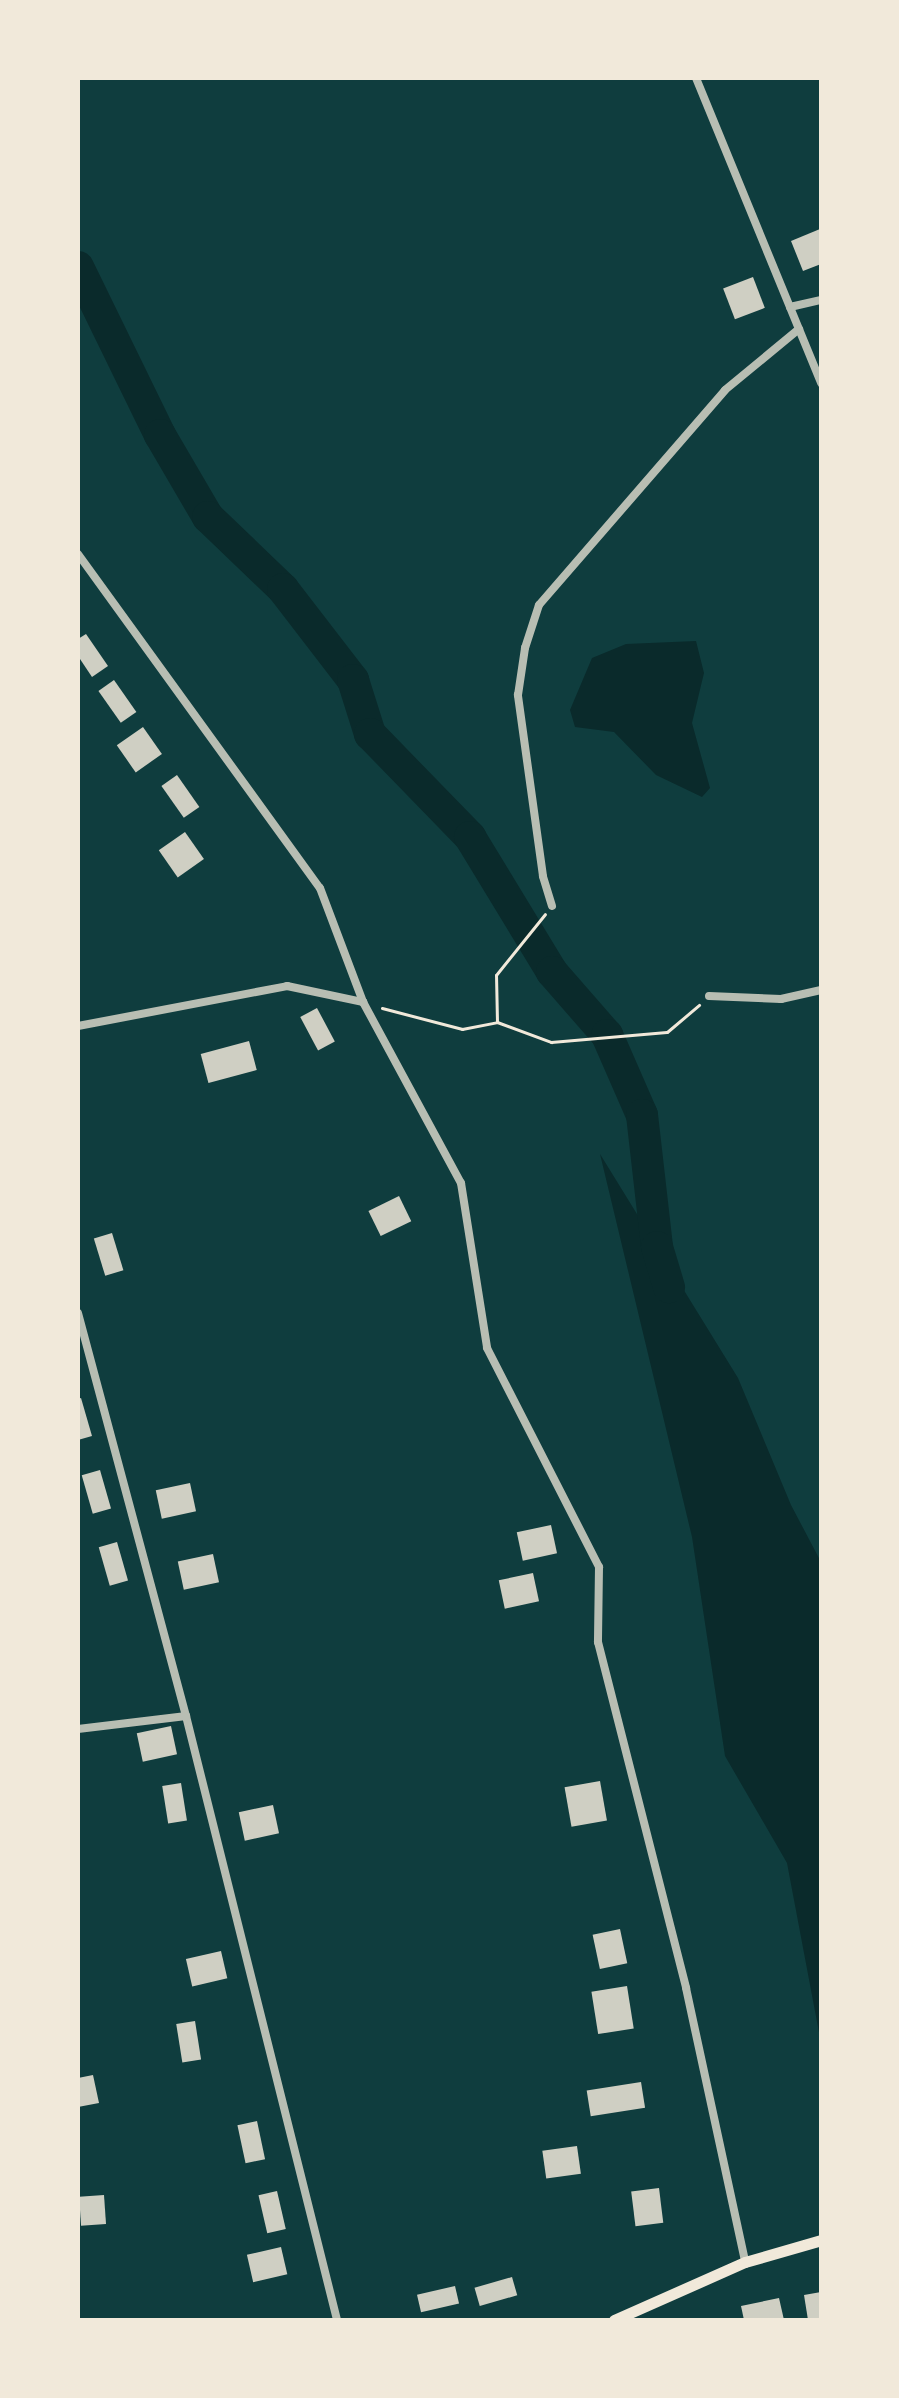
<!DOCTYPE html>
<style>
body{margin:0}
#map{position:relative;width:899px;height:2398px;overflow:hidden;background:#0f3d3e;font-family:Manrope,sans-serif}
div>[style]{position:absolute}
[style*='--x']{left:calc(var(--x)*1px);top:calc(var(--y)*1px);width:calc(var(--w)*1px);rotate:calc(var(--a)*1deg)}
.water>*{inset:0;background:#0a2a2b}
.river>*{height:32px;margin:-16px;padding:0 16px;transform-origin:16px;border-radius:16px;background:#0a2a2b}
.building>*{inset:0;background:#cfcfc3;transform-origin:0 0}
.path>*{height:3px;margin:-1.5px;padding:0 1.5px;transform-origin:1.5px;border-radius:1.5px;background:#f1e9da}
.minor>*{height:8px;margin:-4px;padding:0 4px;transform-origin:4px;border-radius:4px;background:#b8beb3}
.secondary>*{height:11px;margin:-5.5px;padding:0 5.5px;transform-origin:5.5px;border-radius:5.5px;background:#f1e9da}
span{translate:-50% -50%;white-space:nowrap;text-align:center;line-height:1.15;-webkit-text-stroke:8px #f1e9da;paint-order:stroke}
.frame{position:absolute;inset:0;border:80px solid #f1e9da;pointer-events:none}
</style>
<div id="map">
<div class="water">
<i style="clip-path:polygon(696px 641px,704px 673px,692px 723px,710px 788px,702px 797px,656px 775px,614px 732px,575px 727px,570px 710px,592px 658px,626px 644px)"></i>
<i style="clip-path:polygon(600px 1154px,738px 1378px,791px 1505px,821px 1562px,821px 2043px,787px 1863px,725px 1756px,692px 1537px)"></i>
</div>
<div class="river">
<i style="--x:78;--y:267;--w:187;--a:64"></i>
<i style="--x:160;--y:435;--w:95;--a:59.7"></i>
<i style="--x:208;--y:517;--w:104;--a:43.8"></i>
<i style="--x:283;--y:589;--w:115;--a:52.4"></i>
<i style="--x:353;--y:680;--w:57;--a:72.5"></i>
<i style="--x:370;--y:734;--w:144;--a:45.8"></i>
<i style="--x:470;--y:837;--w:158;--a:58.7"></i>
<i style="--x:552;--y:972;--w:84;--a:48.9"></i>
<i style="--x:607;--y:1035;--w:87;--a:66.4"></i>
<i style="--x:642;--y:1115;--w:133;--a:83.5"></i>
<i style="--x:657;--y:1247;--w:42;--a:73.3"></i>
</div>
<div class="building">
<i style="clip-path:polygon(820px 229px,821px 264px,803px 271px,791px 241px)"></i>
<i style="left:753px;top:277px;width:33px;height:32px;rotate:69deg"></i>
<i style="clip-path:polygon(86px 634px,108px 666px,92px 677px,78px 656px,78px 639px)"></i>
<i style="left:114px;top:680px;width:39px;height:19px;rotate:55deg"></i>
<i style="left:143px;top:727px;width:33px;height:32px;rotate:55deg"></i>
<i style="left:177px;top:775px;width:39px;height:19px;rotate:55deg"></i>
<i style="left:185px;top:832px;width:33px;height:32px;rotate:55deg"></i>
<i style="left:317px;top:1008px;width:38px;height:19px;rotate:62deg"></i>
<i style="left:249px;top:1041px;width:30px;height:50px;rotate:75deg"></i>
<i style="left:399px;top:1196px;width:28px;height:34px;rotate:64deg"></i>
<i style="left:112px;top:1233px;width:39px;height:19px;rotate:73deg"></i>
<i style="clip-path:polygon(81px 1398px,92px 1436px,78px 1440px,78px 1399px)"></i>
<i style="left:100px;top:1470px;width:40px;height:19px;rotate:74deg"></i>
<i style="left:190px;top:1483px;width:29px;height:35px;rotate:78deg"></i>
<i style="left:551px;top:1525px;width:29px;height:35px;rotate:78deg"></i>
<i style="left:117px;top:1542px;width:40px;height:19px;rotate:74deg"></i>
<i style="left:213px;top:1554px;width:29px;height:36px;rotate:78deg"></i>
<i style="left:533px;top:1573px;width:29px;height:35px;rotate:78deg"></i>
<i style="left:171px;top:1726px;width:29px;height:35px;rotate:78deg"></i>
<i style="left:600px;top:1781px;width:40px;height:36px;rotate:80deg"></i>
<i style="left:181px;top:1783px;width:38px;height:19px;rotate:81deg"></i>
<i style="left:273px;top:1805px;width:29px;height:35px;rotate:78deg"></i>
<i style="left:620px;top:1929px;width:35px;height:28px;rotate:78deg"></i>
<i style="left:221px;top:1951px;width:28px;height:36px;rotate:77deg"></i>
<i style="left:627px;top:1986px;width:43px;height:36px;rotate:81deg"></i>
<i style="left:195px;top:2021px;width:39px;height:19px;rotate:81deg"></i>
<i style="clip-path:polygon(93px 2075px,99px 2103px,78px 2107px,78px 2078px)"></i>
<i style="left:641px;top:2082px;width:26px;height:55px;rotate:81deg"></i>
<i style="left:257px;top:2121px;width:39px;height:20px;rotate:78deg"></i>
<i style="left:577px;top:2146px;width:28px;height:35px;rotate:82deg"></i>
<i style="left:659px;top:2188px;width:35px;height:28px;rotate:83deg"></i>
<i style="left:277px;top:2191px;width:39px;height:19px;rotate:77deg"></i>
<i style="left:104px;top:2195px;width:29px;height:25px;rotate:86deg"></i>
<i style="left:281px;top:2247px;width:28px;height:35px;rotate:77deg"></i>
<i style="left:512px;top:2277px;width:19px;height:39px;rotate:74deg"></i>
<i style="left:455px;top:2286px;width:18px;height:39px;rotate:77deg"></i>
<i style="clip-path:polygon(821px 2292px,821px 2320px,808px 2320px,804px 2295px)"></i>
<i style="clip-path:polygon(779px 2298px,784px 2320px,744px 2320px,741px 2306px)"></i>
</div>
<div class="path">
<i style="--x:382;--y:1008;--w:83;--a:14.7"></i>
<i style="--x:462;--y:1029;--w:36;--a:-11"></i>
<i style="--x:497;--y:1022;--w:47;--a:-91.2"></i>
<i style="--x:496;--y:975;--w:78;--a:-51.2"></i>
<i style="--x:497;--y:1022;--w:58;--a:20.3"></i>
<i style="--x:551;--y:1042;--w:116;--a:-4.9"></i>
<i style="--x:667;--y:1032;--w:42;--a:-40.2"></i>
</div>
<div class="minor">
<i style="--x:696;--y:78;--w:330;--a:67.7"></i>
<i style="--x:790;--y:307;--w:32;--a:-13"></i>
<i style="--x:78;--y:554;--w:412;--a:54.1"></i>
<i style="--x:320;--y:888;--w:122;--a:69.3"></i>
<i style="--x:363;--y:1002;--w:206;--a:61.6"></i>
<i style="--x:461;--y:1183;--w:167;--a:81"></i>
<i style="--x:487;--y:1348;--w:246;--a:62.9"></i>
<i style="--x:599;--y:1567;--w:75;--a:90.8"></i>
<i style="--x:598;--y:1642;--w:357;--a:75.7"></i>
<i style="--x:686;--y:1988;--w:280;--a:77.8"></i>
<i style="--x:552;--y:906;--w:31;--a:-107"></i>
<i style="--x:543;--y:876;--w:183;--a:-97.9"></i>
<i style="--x:518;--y:695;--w:48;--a:-81.5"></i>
<i style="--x:525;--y:648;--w:45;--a:-72"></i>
<i style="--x:539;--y:605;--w:284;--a:-49.1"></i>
<i style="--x:725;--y:390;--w:96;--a:-39.5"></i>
<i style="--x:709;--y:996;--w:72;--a:2.4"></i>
<i style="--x:781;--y:999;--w:41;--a:-12.7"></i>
<i style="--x:78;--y:1026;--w:213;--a:-10.8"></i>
<i style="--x:287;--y:986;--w:78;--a:11.9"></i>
<i style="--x:78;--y:1313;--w:417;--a:75"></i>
<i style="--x:186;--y:1716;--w:623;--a:75.96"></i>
<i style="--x:78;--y:1729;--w:109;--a:-6.9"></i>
</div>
<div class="secondary">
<i style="--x:614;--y:2320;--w:143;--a:-23.9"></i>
<i style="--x:745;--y:2262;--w:79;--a:-16.1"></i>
</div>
<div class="frame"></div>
</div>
